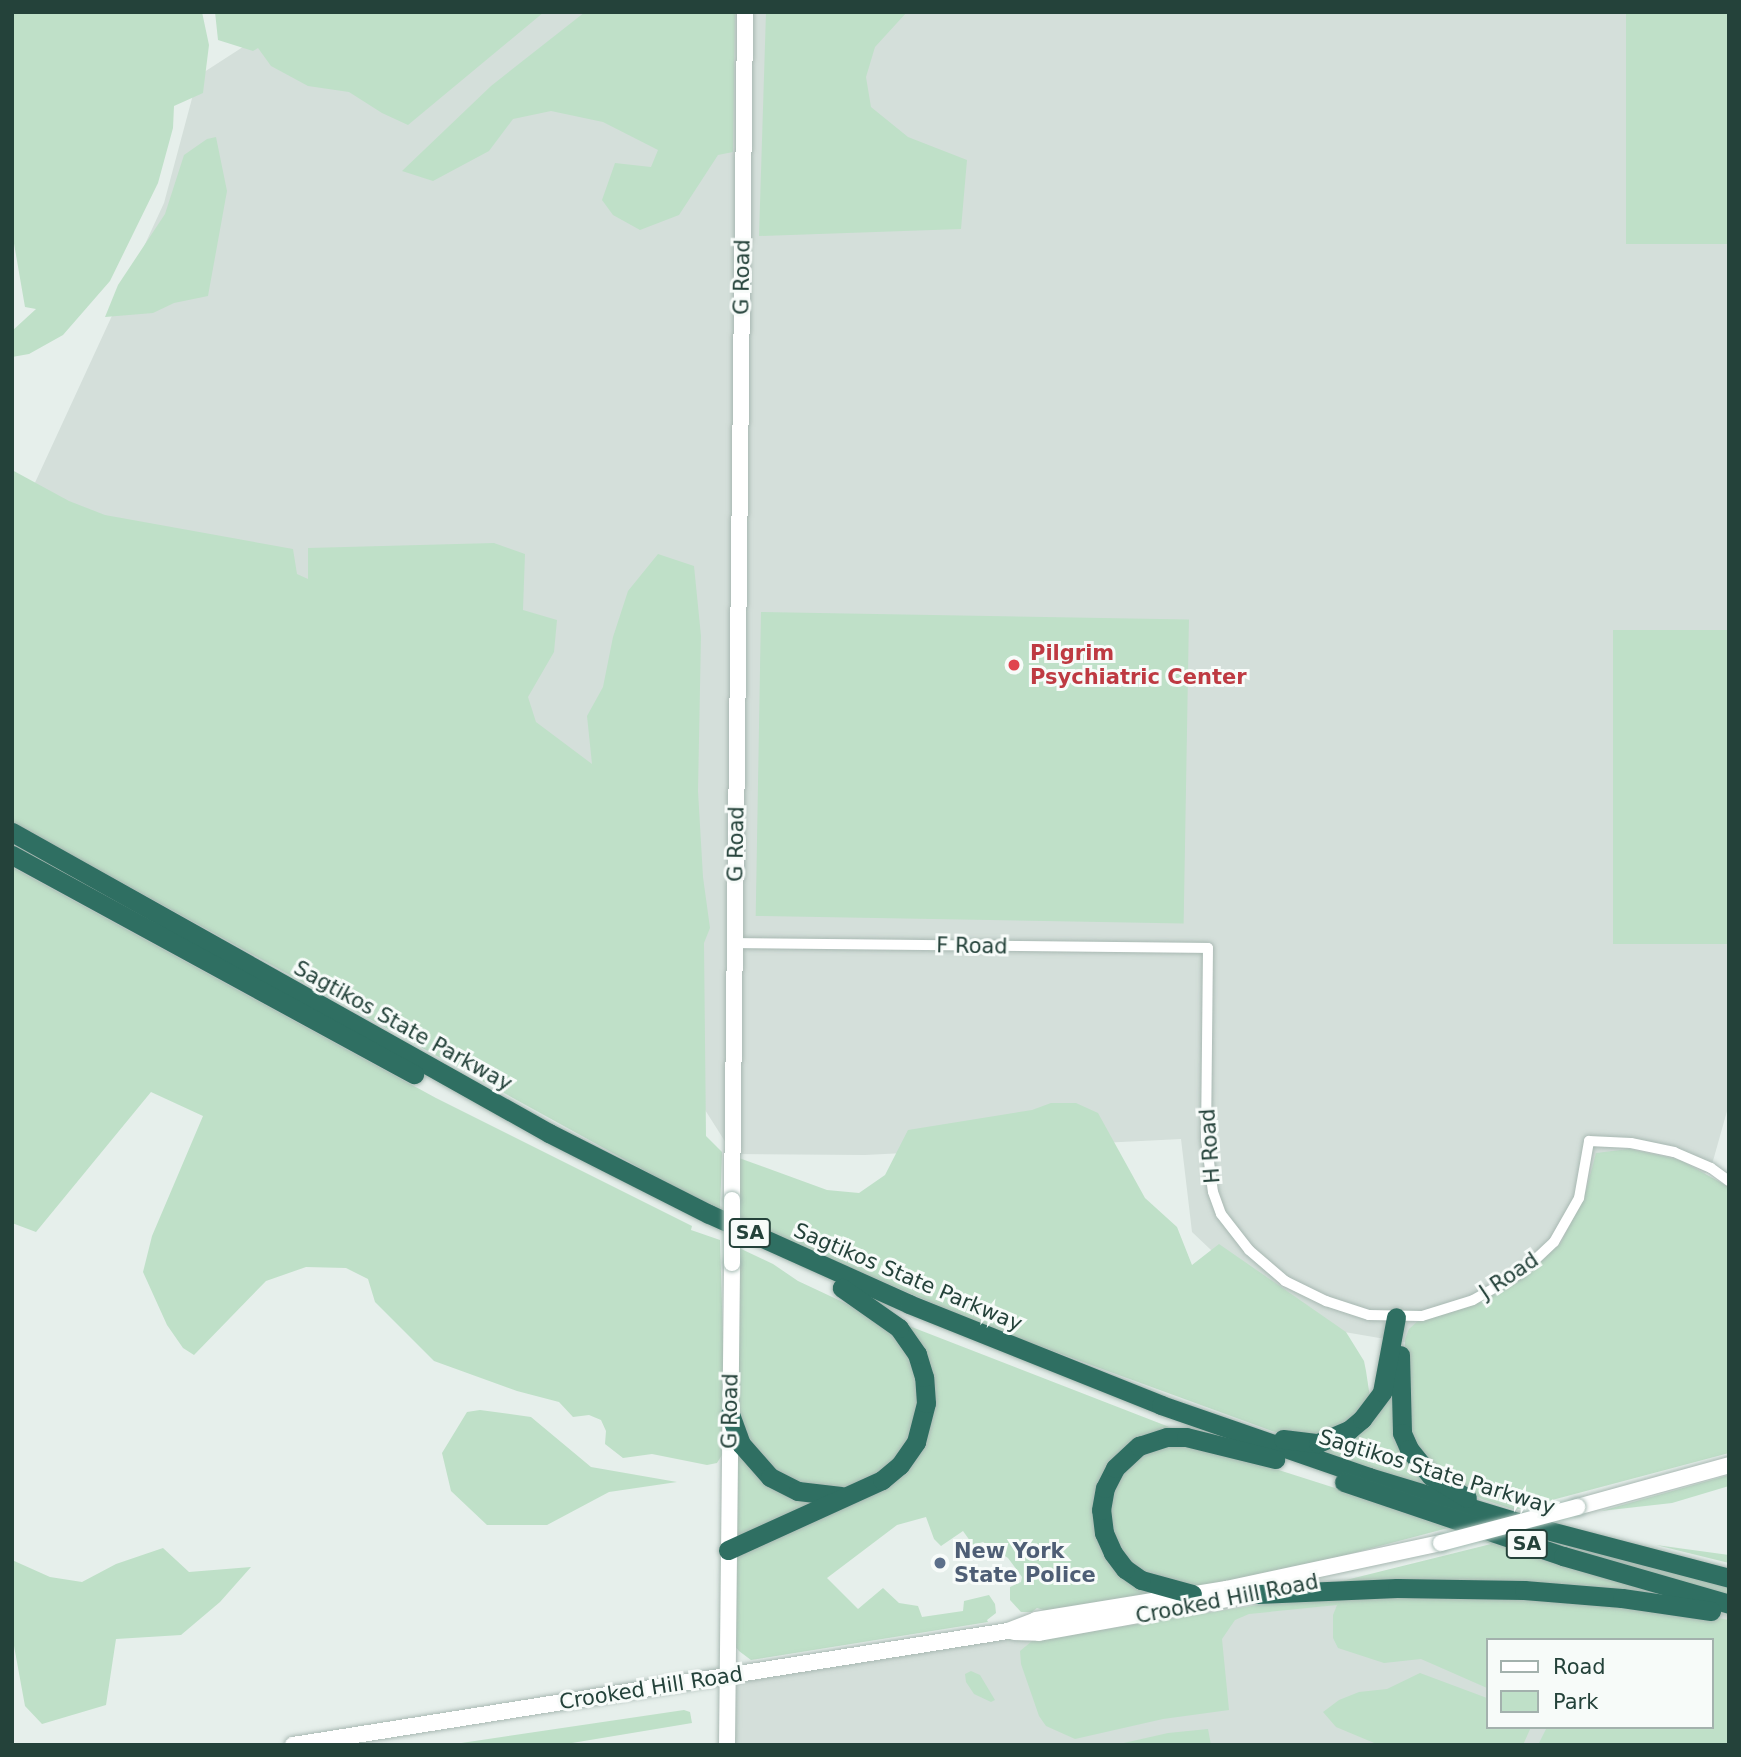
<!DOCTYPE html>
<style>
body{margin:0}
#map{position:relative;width:1741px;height:1757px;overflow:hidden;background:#e6efeb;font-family:"DejaVu Sans",sans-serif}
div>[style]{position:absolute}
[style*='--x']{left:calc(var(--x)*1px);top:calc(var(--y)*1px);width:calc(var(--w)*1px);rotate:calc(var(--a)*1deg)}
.built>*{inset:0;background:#d4dfda}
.green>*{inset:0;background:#bfe0c8;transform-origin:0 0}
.roads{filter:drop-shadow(0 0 2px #a8b8b2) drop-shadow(0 0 2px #a8b8b2)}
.street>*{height:10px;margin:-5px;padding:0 5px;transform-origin:5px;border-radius:5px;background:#fff}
.secondary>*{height:16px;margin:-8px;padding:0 8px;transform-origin:8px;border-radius:8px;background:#fff}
.highway>*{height:19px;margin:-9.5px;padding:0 9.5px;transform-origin:9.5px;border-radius:9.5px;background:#2f6f62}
.bridges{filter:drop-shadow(0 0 2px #a4bbb3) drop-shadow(0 0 2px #a4bbb3)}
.secondary-bridge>*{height:16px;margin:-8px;padding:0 8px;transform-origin:8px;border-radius:8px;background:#fff}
.dots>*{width:19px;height:19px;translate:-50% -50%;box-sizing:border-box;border:4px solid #f7fbf9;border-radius:50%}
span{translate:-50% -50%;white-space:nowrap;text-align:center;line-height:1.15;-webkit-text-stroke:6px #f7fbf9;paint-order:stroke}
.shield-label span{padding:2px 5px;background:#f7fbf9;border:2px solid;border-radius:5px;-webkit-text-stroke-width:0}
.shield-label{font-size:19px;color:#24423a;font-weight:700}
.street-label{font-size:21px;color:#24423a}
.health-label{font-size:21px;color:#be3a42;font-weight:700}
.left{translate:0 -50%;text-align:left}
.service-label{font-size:21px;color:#4e5e75;font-weight:700}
.frame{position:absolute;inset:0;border:14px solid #24423a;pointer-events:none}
.legend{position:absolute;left:1486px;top:1638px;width:228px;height:91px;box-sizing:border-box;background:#f7fbf9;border:2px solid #a3b1ad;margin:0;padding:9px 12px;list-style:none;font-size:21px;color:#24423a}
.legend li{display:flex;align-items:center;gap:14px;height:35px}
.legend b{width:35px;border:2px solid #a3b1ad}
</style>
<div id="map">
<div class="built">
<i style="clip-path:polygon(297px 12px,1729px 12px,1729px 1104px,1711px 1168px,1548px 1317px,1420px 1345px,1327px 1329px,1247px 1284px,1192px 1232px,1181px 1139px,865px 1155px,733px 1154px,627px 987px,27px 500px,164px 203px,198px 76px)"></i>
<i style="clip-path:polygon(evenodd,1339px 1594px,1693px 1608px,1729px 1615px,1729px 1745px,729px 1745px,729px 1678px,1096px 1619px,1339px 1594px,1487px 1640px,1711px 1640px,1711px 1727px,1487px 1727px,1487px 1640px)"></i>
</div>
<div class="green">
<i style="clip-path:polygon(12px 12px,202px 12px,209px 45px,203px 93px,174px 106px,173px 128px,158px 183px,110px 281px,63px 335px,29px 354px,12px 357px,12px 331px,36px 309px,25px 307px,12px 232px)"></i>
<i style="clip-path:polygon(215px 12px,544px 12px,408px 125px,382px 113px,349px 92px,308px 86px,271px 66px,258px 48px,253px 51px,218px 40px)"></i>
<i style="clip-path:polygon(585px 12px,735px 12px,733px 152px,718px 155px,679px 215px,640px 230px,613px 215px,602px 200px,615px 163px,651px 167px,658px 150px,603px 122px,551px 111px,513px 119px,489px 151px,433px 181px,402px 171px,491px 86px)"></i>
<i style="clip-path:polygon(766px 12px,907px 12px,875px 47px,866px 77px,871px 107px,908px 137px,967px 160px,961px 229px,759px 236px)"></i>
<i style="left:1626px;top:12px;width:103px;height:232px"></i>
<i style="clip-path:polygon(216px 137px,227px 191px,208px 296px,174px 303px,153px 313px,105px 317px,118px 285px,165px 214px,184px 155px,207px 139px)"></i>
<i style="clip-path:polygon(12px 470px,69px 501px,105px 515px,293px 549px,297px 574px,308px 579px,308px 548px,494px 543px,525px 554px,523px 610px,557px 620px,554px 652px,528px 697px,536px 722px,592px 764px,587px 716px,603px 687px,613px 637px,628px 591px,658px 554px,694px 566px,701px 636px,698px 791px,703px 877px,710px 928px,704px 943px,706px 1136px,722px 1152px,720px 1212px,12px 822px)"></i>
<i style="left:761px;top:612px;width:428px;height:304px;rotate:1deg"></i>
<i style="left:1613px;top:630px;width:116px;height:314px"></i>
<i style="clip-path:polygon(12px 867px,436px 1098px,692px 1226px,691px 1230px,720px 1240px,724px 1373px,722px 1455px,717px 1463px,707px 1465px,652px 1454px,623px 1458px,605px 1444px,606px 1431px,601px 1420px,589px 1415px,573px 1417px,559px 1402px,517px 1391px,434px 1361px,375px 1302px,368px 1279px,346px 1268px,306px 1267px,266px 1281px,194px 1355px,183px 1348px,167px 1325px,143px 1272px,152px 1236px,203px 1116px,151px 1092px,36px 1232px,12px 1223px)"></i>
<i style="clip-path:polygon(1051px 1103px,1076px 1103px,1098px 1113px,1145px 1198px,1177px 1227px,1192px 1265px,1219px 1244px,1346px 1332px,1364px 1361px,1366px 1371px,1371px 1404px,1358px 1418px,1305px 1439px,1272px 1431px,990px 1328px,738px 1219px,739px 1158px,827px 1190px,859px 1193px,885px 1175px,908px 1130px,1032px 1110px)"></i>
<i style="clip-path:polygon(1629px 1149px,1680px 1160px,1729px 1187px,1729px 1453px,1515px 1510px,1482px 1499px,1444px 1480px,1416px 1452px,1404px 1416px,1405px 1339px,1409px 1329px,1419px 1320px,1490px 1297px,1527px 1275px,1561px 1243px,1586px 1191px,1596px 1153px)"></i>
<i style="clip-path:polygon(737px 1247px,773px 1264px,798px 1281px,877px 1318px,902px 1339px,920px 1383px,913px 1433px,885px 1470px,848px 1489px,806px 1489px,776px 1476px,738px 1429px)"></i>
<i style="clip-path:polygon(904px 1324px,1177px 1430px,1124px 1448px,1094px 1525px,1160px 1593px,1047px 1611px,1037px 1608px,1032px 1612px,1021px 1612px,1010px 1600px,1010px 1587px,1021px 1582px,1022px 1577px,1008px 1558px,983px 1542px,973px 1545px,963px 1531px,941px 1546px,934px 1539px,926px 1517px,897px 1525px,827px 1578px,858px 1609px,883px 1588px,899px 1603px,918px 1606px,922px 1617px,963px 1611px,964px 1601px,989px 1595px,995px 1604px,996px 1613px,987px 1620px,988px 1622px,751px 1660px,739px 1651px,734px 1645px,735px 1558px,739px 1552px,894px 1477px,930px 1414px)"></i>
<i style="clip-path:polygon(1391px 1384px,1393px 1411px,1441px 1491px,1300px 1448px,1343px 1442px)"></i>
<i style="clip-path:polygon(480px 1410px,531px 1417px,591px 1467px,677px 1482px,609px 1492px,547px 1525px,487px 1525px,451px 1491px,442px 1453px,467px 1412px)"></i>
<i style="clip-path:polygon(1162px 1443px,1225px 1453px,1668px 1594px,1334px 1583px,1491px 1544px,1448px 1528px,1289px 1570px,1211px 1586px,1184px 1586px,1151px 1578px,1125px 1563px,1105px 1508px,1113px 1478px,1133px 1456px)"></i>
<i style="clip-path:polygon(734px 1447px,818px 1501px,736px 1540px)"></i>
<i style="clip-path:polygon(1729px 1475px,1729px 1486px,1672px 1503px,1601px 1511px)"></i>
<i style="clip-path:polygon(1536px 1535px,1729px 1584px,1729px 1598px,1528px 1539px)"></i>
<i style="clip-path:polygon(1656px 1545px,1729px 1555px,1729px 1563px)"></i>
<i style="clip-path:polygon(163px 1548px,189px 1572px,251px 1567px,220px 1602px,181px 1635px,116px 1639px,106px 1705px,42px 1724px,25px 1706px,12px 1635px,12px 1560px,50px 1577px,82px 1582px,116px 1564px)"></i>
<i style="clip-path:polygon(1443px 1593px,1665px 1609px,1729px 1620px,1729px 1745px,1538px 1745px,1547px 1727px,1711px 1727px,1711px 1640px,1487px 1640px,1487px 1688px,1421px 1659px,1384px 1663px,1338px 1648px,1333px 1638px,1333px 1615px,1337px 1605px,1249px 1614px,1235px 1620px,1222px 1639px,1229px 1710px,1163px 1719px,1075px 1739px,1046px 1726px,1039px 1716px,1021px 1664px,1020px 1651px,1032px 1641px,1277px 1602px)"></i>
<i style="clip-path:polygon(971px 1671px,980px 1675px,995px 1700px,991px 1702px,974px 1694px,966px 1682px,965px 1674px)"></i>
<i style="clip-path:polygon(1420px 1673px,1487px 1698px,1487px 1727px,1531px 1727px,1523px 1745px,1379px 1745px,1336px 1727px,1323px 1712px,1339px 1700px,1359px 1692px,1387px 1689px)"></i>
<i style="clip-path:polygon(684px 1710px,690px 1712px,692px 1723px,560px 1745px,448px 1745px)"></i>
<i style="clip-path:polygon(1208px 1729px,1211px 1745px,1115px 1745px,1168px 1733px)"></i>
</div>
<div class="roads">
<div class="street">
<i style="--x:735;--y:943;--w:473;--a:0.6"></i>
<i style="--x:1208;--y:948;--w:191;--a:90.6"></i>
<i style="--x:1206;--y:1139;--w:53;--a:82.5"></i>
<i style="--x:1213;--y:1192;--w:23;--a:70"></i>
<i style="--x:1221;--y:1214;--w:46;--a:52.1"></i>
<i style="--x:1249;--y:1250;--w:48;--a:40.7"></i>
<i style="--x:1285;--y:1281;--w:46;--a:26"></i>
<i style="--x:1326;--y:1301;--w:45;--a:18"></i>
<i style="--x:1369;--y:1315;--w:53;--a:1.1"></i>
<i style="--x:1422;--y:1316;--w:53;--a:-17.4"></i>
<i style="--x:1473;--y:1300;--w:55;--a:-29.4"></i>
<i style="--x:1521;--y:1273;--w:45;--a:-43.2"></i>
<i style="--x:1554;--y:1242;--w:51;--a:-60.4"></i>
<i style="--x:1579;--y:1198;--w:58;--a:-80"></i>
<i style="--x:1589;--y:1141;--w:42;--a:2.7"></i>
<i style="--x:1631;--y:1143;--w:44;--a:11.8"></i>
<i style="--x:1674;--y:1152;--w:40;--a:23.4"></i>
<i style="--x:1711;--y:1168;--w:22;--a:36"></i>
</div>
<div class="secondary">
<i style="--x:732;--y:1200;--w:1188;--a:-89.37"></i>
<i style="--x:1577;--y:1507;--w:158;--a:-15.4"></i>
<i style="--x:1014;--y:1632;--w:25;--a:2"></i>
<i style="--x:1039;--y:1633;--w:233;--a:-10.2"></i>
<i style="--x:293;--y:1745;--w:724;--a:-9.06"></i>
<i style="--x:1008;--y:1631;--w:30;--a:-21"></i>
<i style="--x:1036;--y:1620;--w:193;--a:-9.3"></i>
<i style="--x:1226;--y:1589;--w:220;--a:-12.1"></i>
<i style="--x:727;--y:1745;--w:482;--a:-89.4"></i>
</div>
<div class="highway">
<i style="--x:12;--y:832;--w:616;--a:29.27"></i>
<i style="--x:549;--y:1133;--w:179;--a:26.9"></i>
<i style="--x:709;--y:1214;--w:219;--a:24.2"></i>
<i style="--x:909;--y:1304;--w:271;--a:21.8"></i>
<i style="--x:1161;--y:1405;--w:220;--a:19.1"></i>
<i style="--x:1369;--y:1477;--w:173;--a:16.8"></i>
<i style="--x:1535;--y:1527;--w:201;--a:14.7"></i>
<i style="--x:12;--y:855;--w:458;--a:28.6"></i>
<i style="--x:1400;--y:1355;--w:78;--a:88.5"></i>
<i style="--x:1402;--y:1433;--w:17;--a:66"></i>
<i style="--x:1409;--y:1449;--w:35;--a:51"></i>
<i style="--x:1431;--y:1476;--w:42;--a:31.4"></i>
<i style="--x:730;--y:1414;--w:32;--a:70"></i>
<i style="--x:741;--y:1444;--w:44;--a:48.7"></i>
<i style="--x:770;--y:1477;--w:31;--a:27"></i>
<i style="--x:798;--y:1491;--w:43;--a:6.6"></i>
<i style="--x:1283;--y:1439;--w:35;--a:7"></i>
<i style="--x:1318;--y:1443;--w:34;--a:-23"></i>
<i style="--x:1349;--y:1430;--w:17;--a:-40"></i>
<i style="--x:1362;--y:1419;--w:34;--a:-53"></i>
<i style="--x:1382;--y:1392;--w:76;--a:-79.4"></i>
<i style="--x:1344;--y:1482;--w:231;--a:18.7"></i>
<i style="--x:1563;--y:1556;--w:173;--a:16.1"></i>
<i style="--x:728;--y:1550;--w:169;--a:-24.4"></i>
<i style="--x:882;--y:1480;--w:23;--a:-40"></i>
<i style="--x:900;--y:1465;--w:28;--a:-55"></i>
<i style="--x:916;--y:1442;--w:40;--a:-75.6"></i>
<i style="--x:926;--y:1403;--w:26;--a:-94"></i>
<i style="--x:924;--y:1377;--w:24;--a:-107"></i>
<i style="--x:917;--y:1354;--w:32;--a:-125"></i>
<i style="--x:899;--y:1328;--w:70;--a:-144.9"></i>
<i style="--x:1192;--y:1594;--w:53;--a:-164.6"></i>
<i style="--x:1141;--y:1580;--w:19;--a:-145"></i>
<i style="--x:1125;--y:1569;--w:20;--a:-127"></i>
<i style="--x:1113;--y:1553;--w:22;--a:-114"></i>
<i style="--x:1104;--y:1533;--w:23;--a:-97"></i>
<i style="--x:1101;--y:1510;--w:22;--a:-80"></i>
<i style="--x:1105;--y:1488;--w:22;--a:-63"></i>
<i style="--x:1115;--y:1468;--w:33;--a:-43"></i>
<i style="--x:1139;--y:1446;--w:29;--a:-18"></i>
<i style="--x:1167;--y:1437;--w:19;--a:0"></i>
<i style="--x:1186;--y:1437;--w:92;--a:13.9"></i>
<i style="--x:1258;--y:1594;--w:139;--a:-2.5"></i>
<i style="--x:1397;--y:1588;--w:127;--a:0.9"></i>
<i style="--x:1524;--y:1590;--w:98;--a:4.7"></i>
<i style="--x:1622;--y:1598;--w:90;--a:8.3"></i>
</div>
</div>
<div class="bridges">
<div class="secondary-bridge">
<i style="--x:732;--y:1263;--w:63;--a:-90"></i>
<i style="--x:1441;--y:1543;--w:141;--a:-14.8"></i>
</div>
</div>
<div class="dots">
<i style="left:1014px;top:665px;background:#e0444e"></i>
<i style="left:940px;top:1563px;background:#5c6f8a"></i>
</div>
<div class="shield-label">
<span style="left:750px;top:1233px">SA</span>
<span style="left:1527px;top:1544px">SA</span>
</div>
<div class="street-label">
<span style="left:742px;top:277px;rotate:-89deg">G Road</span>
<span style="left:736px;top:844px;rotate:-89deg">G Road</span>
<span style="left:972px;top:946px;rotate:1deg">F Road</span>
<span style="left:403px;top:1026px;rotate:29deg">Sagtikos State Parkway</span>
<span style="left:1210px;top:1146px;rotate:-94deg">H Road</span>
<span style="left:1509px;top:1276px;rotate:-34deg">J Road</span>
<span style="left:908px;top:1277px;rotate:23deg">Sagtikos State Parkway</span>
<span style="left:730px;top:1411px;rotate:-89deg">G Road</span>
<span style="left:1437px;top:1472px;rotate:17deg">Sagtikos State Parkway</span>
<span style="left:1227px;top:1599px;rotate:-11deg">Crooked Hill Road</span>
<span style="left:651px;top:1688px;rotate:-9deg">Crooked Hill Road</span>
</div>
<div class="health-label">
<span class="left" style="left:1030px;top:665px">Pilgrim<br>Psychiatric Center</span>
</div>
<div class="service-label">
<span class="left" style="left:954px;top:1563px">New York<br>State Police</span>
</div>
<div class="frame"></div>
<ul class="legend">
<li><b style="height:9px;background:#fff"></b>Road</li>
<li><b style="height:19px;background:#bfe0c8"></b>Park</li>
</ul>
</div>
